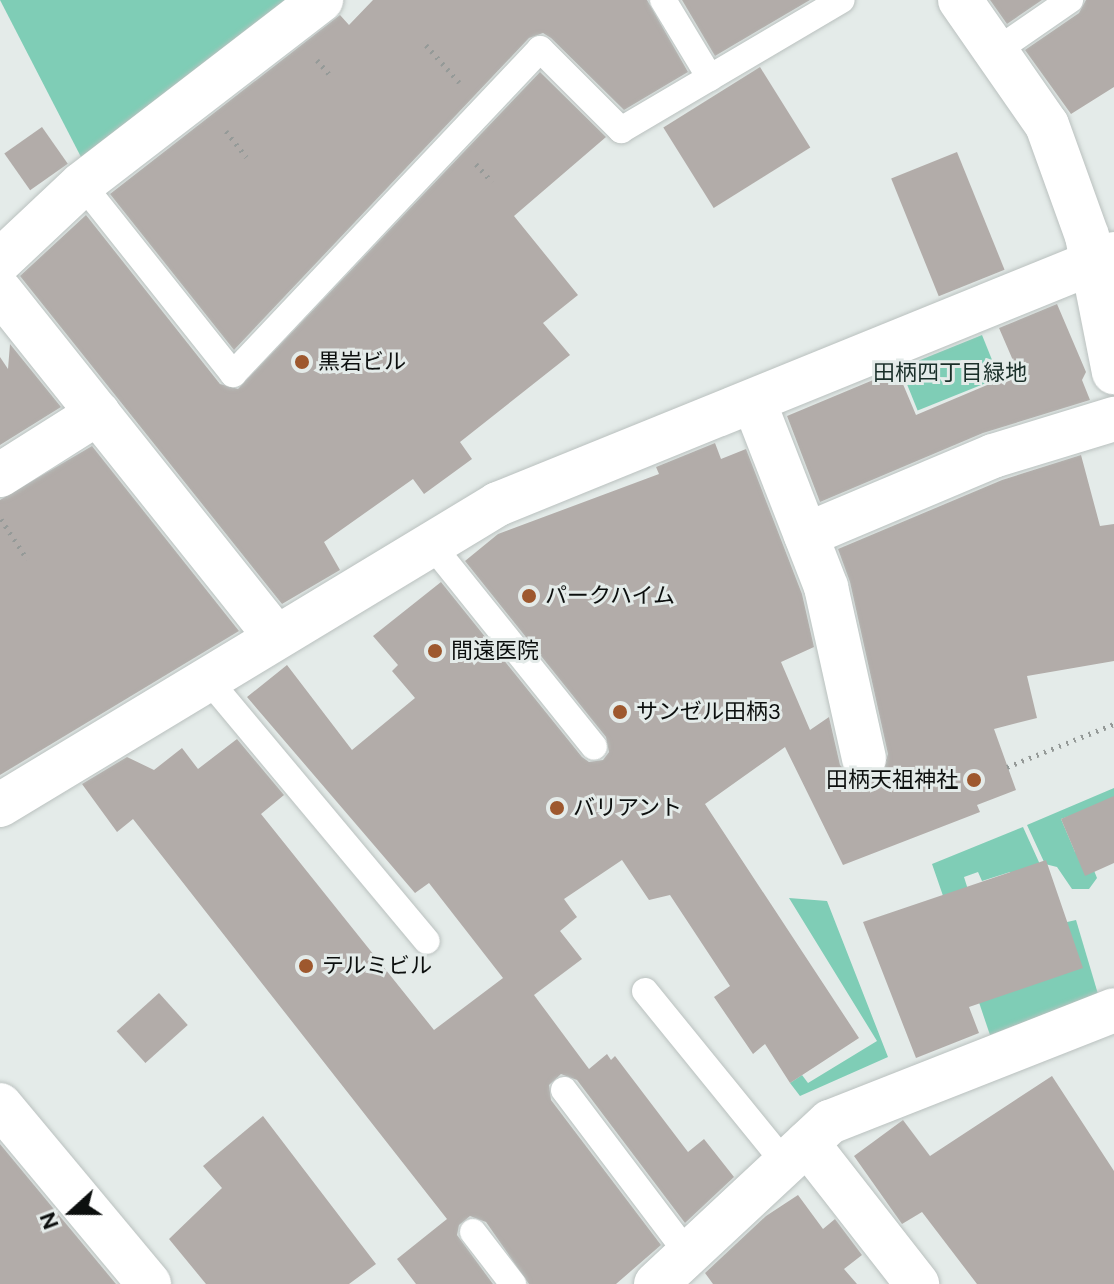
<!DOCTYPE html>
<meta charset="utf-8">
<style>
body{margin:0}
#map{position:relative;width:1114px;height:1284px;overflow:hidden;background:#e4ebe9;font-family:"DM Sans","Noto Sans JP",sans-serif}
div>[style]{position:absolute}
[style*='--x']{left:calc(var(--x)*1px);top:calc(var(--y)*1px);width:calc(var(--w)*1px);rotate:calc(var(--a)*1deg)}
.green>*{inset:0;background:#7fcdb6;transform-origin:0 0}
.building>*{inset:0;background:#b2aca9;transform-origin:0 0}
.path>*{height:5px;margin-top:-2.5px;transform-origin:0;background:repeating-linear-gradient(90deg,#959a98 0 2px,transparent 0 8px)}
.roads{filter:drop-shadow(0 0 2px #bac1bf) drop-shadow(0 0 2px #bac1bf)}
.lane>*{height:26px;margin:-13px;padding:0 13px;transform-origin:13px;border-radius:13px;background:#fff}
.street>*{height:44px;margin:-22px;padding:0 22px;transform-origin:22px;border-radius:22px;background:#fff}
.dots>*{width:22px;height:22px;translate:-50% -50%;box-sizing:border-box;border:4px solid #e4ebe9;border-radius:50%}
span{translate:-50% -50%;white-space:nowrap;text-align:center;line-height:1.15;-webkit-text-stroke:6px #e4ebe9;paint-order:stroke}
.poi-label{font-size:22px;color:#0c0f0e}
.left{translate:0 -50%;text-align:left}
.right{translate:-100% -50%;text-align:right}
.park-label{font-size:22px;color:#1a2f29}
.north{position:absolute;left:32px;top:1172px;width:80px;height:80px;-webkit-text-stroke:6px #e4ebe9;paint-order:stroke;rotate:249deg;font-size:22px;font-weight:700;line-height:32px;text-align:center;color:#0c0f0e}
.north::after{content:'';display:block;margin:auto;width:28px;height:36px;background:#0c0f0e;clip-path:polygon(50% 0,100% 100%,50% 72%,0 100%)}
</style>
<div id="map">
<div class="green">
<i style="clip-path:polygon(0 0,287px 0,81px 157px)"></i>
<i style="left:982px;top:335px;width:46px;height:88px;rotate:68deg"></i>
<i style="clip-path:polygon(1114px 788px,1114px 801px,1061px 819px,1075px 852px,1085px 848px,1097px 878px,1089px 889px,1072px 889px,1057px 867px,1045px 864px,1027px 825px)"></i>
<i style="clip-path:polygon(1023px 827px,1043px 871px,1014px 883px,1010px 872px,982px 881px,978px 872px,964px 877px,970px 896px,950px 916px,932px 864px)"></i>
<i style="clip-path:polygon(789px 898px,827px 901px,888px 1057px,800px 1096px,790px 1083px,802px 1075px,808px 1083px,877px 1041px)"></i>
<i style="clip-path:polygon(1076px 920px,1098px 994px,990px 1035px,960px 946px)"></i>
</div>
<div class="building">
<i style="clip-path:polygon(373px 0,647px 0,688px 72px,624px 110px,551px 38px,543px 33px,529px 38px,234px 350px,110px 194px,340px 15px,349px 25px)"></i>
<i style="clip-path:polygon(682px 0,810px 0,715px 56px)"></i>
<i style="clip-path:polygon(990px 0,1042px 0,1007px 24px)"></i>
<i style="clip-path:polygon(1086px 0,1114px 0,1114px 87px,1071px 114px,1025px 50px,1079px 13px)"></i>
<i style="left:760px;top:67px;width:95px;height:114px;rotate:58deg"></i>
<i style="clip-path:polygon(540px 72px,606px 137px,514px 216px,578px 295px,543px 323px,570px 355px,460px 442px,472px 459px,424px 494px,413px 479px,324px 542px,340px 570px,282px 604px,20px 276px,86px 215px,220px 384px,238px 389px)"></i>
<i style="left:42px;top:127px;width:45px;height:46px;rotate:55deg"></i>
<i style="left:957px;top:152px;width:127px;height:71px;rotate:68deg"></i>
<i style="clip-path:polygon(1057px 304px,1086px 372px,1082px 380px,1090px 400px,983px 433px,820px 502px,787px 416px,897px 370px,916px 415px,1018px 372px,999px 328px)"></i>
<i style="clip-path:polygon(10px 344px,61px 407px,0 445px,0 357px,8px 369px)"></i>
<i style="clip-path:polygon(715px 443px,721px 459px,746px 449px,802px 594px,814px 647px,781px 662px,810px 730px,829px 717px,840px 765px,856px 782px,880px 778px,888px 754px,850px 582px,838px 549px,1002px 480px,1081px 455px,1100px 526px,1114px 524px,1114px 661px,1027px 676px,1037px 718px,994px 729px,1016px 790px,977px 805px,980px 812px,843px 865px,785px 747px,705px 804px,859px 1038px,790px 1083px,765px 1044px,753px 1054px,714px 997px,730px 986px,670px 895px,649px 900px,622px 860px,564px 899px,577px 917px,560px 931px,582px 959px,534px 995px,589px 1069px,607px 1054px,611px 1060px,615px 1056px,688px 1152px,704px 1139px,734px 1177px,685px 1223px,577px 1080px,561px 1074px,549px 1085px,551px 1100px,661px 1245px,616px 1284px,529px 1284px,486px 1222px,470px 1216px,459px 1225px,457px 1235px,493px 1284px,416px 1284px,397px 1259px,447px 1219px,133px 819px,117px 832px,82px 784px,127px 757px,154px 770px,182px 748px,198px 769px,237px 739px,284px 795px,261px 814px,434px 1030px,503px 978px,429px 883px,415px 893px,247px 697px,287px 665px,352px 750px,415px 698px,392px 671px,398px 665px,373px 636px,441px 582px,582px 757px,589px 762px,603px 760px,609px 752px,606px 737px,465px 561px,498px 534px,659px 474px,656px 467px)"></i>
<i style="clip-path:polygon(92px 446px,239px 631px,0 775px,0 500px)"></i>
<i style="clip-path:polygon(1114px 796px,1114px 863px,1085px 876px,1061px 819px)"></i>
<i style="clip-path:polygon(1046px 860px,1083px 968px,969px 1007px,979px 1033px,916px 1058px,863px 922px)"></i>
<i style="left:159px;top:993px;width:43px;height:57px;rotate:48deg"></i>
<i style="clip-path:polygon(1052px 1076px,1114px 1171px,1114px 1284px,977px 1284px,922px 1212px,902px 1224px,854px 1156px,903px 1120px,930px 1156px)"></i>
<i style="clip-path:polygon(263px 1116px,376px 1264px,349px 1284px,206px 1284px,169px 1239px,222px 1188px,203px 1166px)"></i>
<i style="clip-path:polygon(0 1144px,116px 1284px,0 1284px)"></i>
<i style="clip-path:polygon(798px 1195px,823px 1229px,835px 1219px,862px 1255px,844px 1269px,857px 1284px,713px 1284px,705px 1273px,766px 1216px)"></i>
</div>
<div class="path">
<i style="--x:426;--y:45;--w:50;--a:48.3"></i>
<i style="--x:317;--y:60;--w:18;--a:49"></i>
<i style="--x:226;--y:131;--w:33;--a:52"></i>
<i style="--x:476;--y:164;--w:24;--a:48"></i>
<i style="--x:1;--y:519;--w:48;--a:57"></i>
<i style="--x:1007;--y:767;--w:115;--a:-21.9"></i>
</div>
<div class="roads">
<div class="lane">
<i style="--x:663;--y:0;--w:91;--a:58.9"></i>
<i style="--x:996;--y:51;--w:90;--a:-34.6"></i>
<i style="--x:82;--y:184;--w:243;--a:51.5"></i>
<i style="--x:233;--y:374;--w:447;--a:-46.6"></i>
<i style="--x:540;--y:49;--w:115;--a:45"></i>
<i style="--x:621;--y:130;--w:256;--a:-30.5"></i>
<i style="--x:431;--y:544;--w:260;--a:51.2"></i>
<i style="--x:206;--y:677;--w:344;--a:50.1"></i>
<i style="--x:645;--y:991;--w:222;--a:50.9"></i>
<i style="--x:564;--y:1090;--w:206;--a:52.9"></i>
<i style="--x:473;--y:1232;--w:66;--a:52.4"></i>
</div>
<div class="street">
<i style="--x:960;--y:0;--w:152;--a:55.2"></i>
<i style="--x:1047;--y:125;--w:118;--a:70.2"></i>
<i style="--x:1087;--y:236;--w:139;--a:78.8"></i>
<i style="--x:0;--y:261;--w:112;--a:-43.2"></i>
<i style="--x:82;--y:184;--w:302;--a:-37.6"></i>
<i style="--x:0;--y:291;--w:441;--a:51.4"></i>
<i style="--x:754;--y:402;--w:199;--a:68.7"></i>
<i style="--x:826;--y:587;--w:176;--a:77.5"></i>
<i style="--x:0;--y:475;--w:116;--a:-32.3"></i>
<i style="--x:806;--y:535;--w:203;--a:-22.9"></i>
<i style="--x:993;--y:456;--w:127;--a:-17"></i>
<i style="--x:0;--y:805;--w:582;--a:-31.15"></i>
<i style="--x:498;--y:504;--w:665;--a:-22.09"></i>
<i style="--x:0;--y:1105;--w:233;--a:50.2"></i>
<i style="--x:807;--y:1143;--w:179;--a:52"></i>
<i style="--x:656;--y:1284;--w:238;--a:-43"></i>
<i style="--x:830;--y:1122;--w:305;--a:-21.5"></i>
</div>
</div>
<div class="dots">
<i style="left:302px;top:362px;background:#9e582e"></i>
<i style="left:529px;top:596px;background:#9e582e"></i>
<i style="left:435px;top:651px;background:#9e582e"></i>
<i style="left:620px;top:712px;background:#9e582e"></i>
<i style="left:974px;top:780px;background:#9e582e"></i>
<i style="left:557px;top:808px;background:#9e582e"></i>
<i style="left:306px;top:966px;background:#9e582e"></i>
</div>
<div class="poi-label">
<span class="left" style="left:318px;top:362px">黒岩ビル</span>
<span class="left" style="left:545px;top:596px">パークハイム</span>
<span class="left" style="left:451px;top:651px">間遠医院</span>
<span class="left" style="left:636px;top:712px">サンゼル田柄3</span>
<span class="right" style="left:958px;top:780px">田柄天祖神社</span>
<span class="left" style="left:573px;top:808px">バリアント</span>
<span class="left" style="left:322px;top:966px">テルミビル</span>
</div>
<div class="park-label">
<span style="left:950px;top:373px">田柄四丁目緑地</span>
</div>
<div class="north">N</div>
</div>
